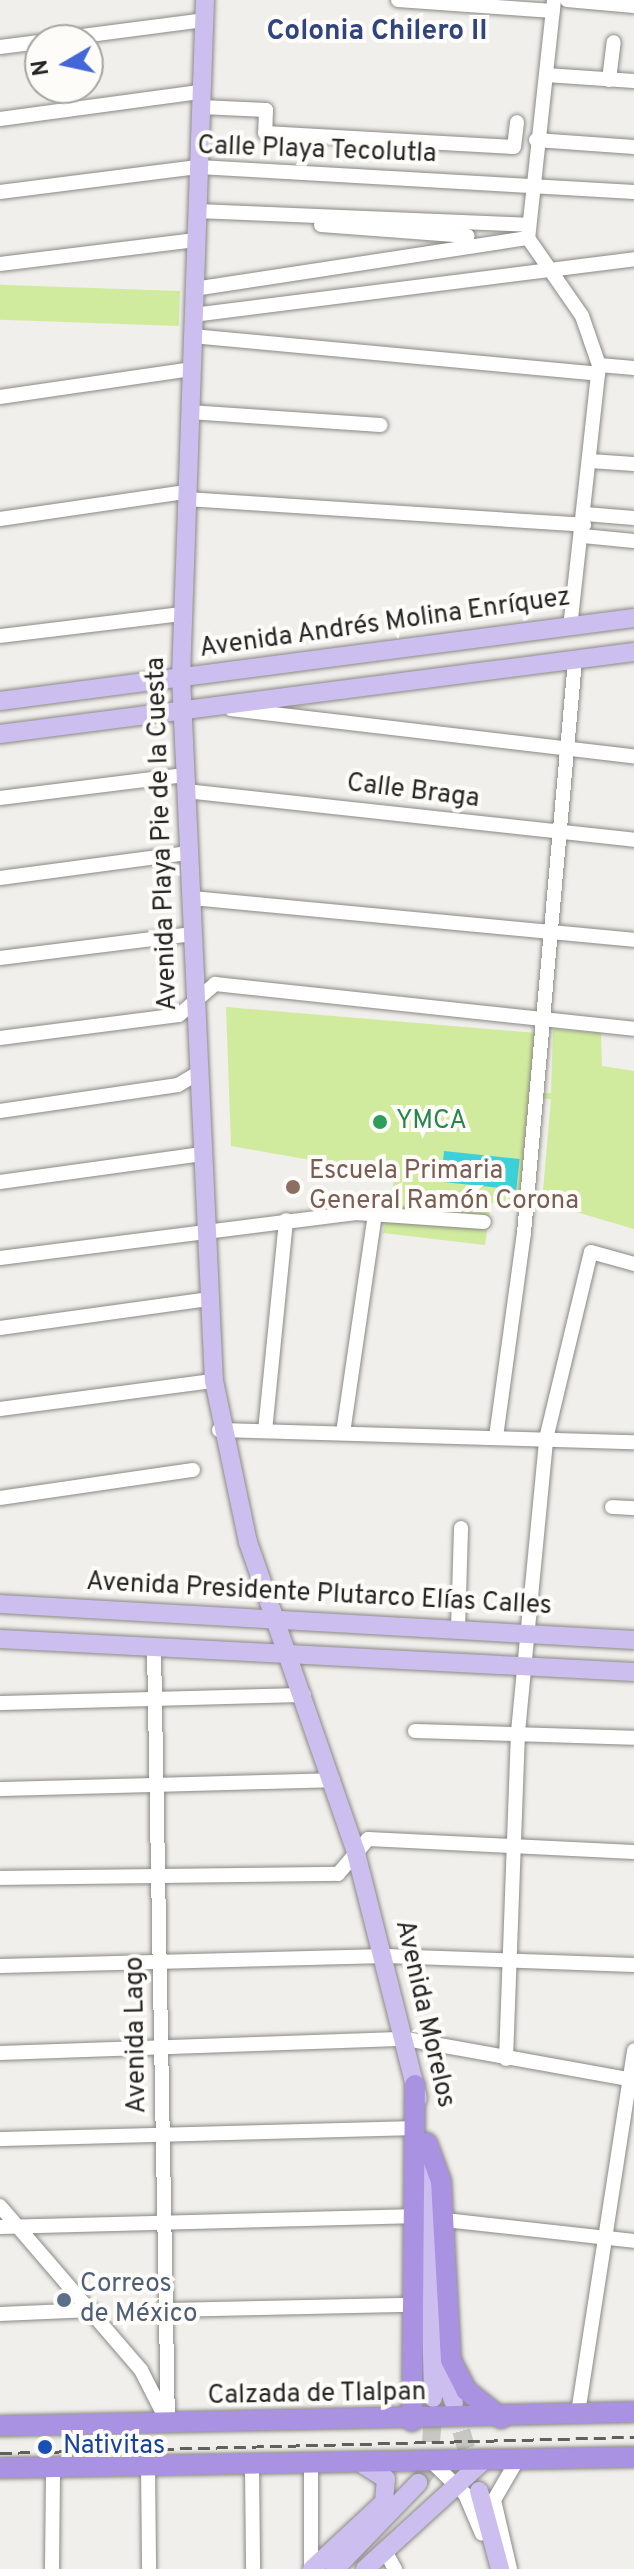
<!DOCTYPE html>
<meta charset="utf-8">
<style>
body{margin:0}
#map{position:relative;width:634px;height:2569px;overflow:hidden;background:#f0efeb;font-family:Overpass,sans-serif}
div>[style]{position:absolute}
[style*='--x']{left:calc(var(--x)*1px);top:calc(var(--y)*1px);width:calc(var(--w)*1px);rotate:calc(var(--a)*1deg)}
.green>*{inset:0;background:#d1eb9e;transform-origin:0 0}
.water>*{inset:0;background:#3bd0da;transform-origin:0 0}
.major-tunnel>*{height:18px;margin-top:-9px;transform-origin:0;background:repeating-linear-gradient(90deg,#c7c7c3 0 18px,transparent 0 27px)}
.roads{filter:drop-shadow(0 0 2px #8a8985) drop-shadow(0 0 2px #8a8985)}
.minor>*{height:14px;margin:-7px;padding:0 7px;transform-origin:7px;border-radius:7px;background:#fff}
.major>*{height:18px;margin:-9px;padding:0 9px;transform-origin:9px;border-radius:9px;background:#ccbeee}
.highway>*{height:20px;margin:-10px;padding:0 10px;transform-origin:10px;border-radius:10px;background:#aa92e3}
.rail>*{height:3px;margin-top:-1.5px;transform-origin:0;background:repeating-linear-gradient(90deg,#60605d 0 12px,transparent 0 18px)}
.dots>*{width:22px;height:22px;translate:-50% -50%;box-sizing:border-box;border:4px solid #fefcf8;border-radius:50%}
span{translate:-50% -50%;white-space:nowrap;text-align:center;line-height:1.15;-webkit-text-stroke:8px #fefcf8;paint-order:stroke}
.street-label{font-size:26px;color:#252523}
.leisure-label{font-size:26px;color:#27864d}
.left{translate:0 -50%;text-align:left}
.education-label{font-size:26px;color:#785e54}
.service-label{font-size:26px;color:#4e5e75}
.transit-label{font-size:26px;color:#164399}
.neighbourhood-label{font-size:28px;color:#30447e;font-weight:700}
.north{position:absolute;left:24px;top:24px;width:80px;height:80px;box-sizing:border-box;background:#fefcf8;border:2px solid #a7a6a3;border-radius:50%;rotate:261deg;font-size:22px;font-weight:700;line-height:32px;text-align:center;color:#252523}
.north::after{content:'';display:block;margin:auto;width:28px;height:36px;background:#4366d8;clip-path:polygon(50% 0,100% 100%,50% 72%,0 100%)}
</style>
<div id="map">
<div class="green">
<i style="left:180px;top:291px;width:35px;height:182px;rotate:92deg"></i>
<i style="clip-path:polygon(226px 1007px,537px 1033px,533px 1093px,551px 1093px,553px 1029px,601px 1033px,602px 1066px,634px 1071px,634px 1229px,542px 1202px,551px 1099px,533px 1098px,524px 1208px,491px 1203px,485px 1245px,383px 1233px,395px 1175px,231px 1146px)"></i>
</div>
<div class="water">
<i style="left:444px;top:1151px;width:76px;height:31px;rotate:6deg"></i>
</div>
<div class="major-tunnel">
<i style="--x:454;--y:2405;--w:70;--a:74.2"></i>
<i style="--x:418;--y:2483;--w:18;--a:-52"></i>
<i style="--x:429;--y:2469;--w:66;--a:-85.7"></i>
</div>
<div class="roads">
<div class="minor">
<i style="--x:398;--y:0;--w:155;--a:4.1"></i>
<i style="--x:554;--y:0;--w:239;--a:96.2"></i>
<i style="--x:528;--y:238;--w:95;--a:55.3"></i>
<i style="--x:582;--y:316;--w:52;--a:70.9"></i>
<i style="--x:599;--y:365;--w:263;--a:96.3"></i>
<i style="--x:567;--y:0;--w:67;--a:5.1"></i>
<i style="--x:51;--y:40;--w:154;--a:-7.4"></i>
<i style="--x:0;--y:47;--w:40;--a:-7.1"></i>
<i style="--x:546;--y:75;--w:88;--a:3.9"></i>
<i style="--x:609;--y:80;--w:38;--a:-83"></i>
<i style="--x:201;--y:107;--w:65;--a:2.6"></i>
<i style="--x:266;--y:110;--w:23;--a:92"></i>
<i style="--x:265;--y:133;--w:249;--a:3.2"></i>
<i style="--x:514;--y:147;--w:25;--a:-83"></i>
<i style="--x:0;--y:119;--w:203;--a:-7.7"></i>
<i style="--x:536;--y:140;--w:98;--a:4.1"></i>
<i style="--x:0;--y:192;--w:201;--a:-7.2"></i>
<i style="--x:199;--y:167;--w:436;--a:3.3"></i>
<i style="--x:197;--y:211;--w:331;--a:2.4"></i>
<i style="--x:321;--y:225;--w:147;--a:4.3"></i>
<i style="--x:0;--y:264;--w:197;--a:-7"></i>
<i style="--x:194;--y:289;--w:338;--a:-8.7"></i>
<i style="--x:193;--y:315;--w:445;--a:-7.2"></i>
<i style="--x:192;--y:336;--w:408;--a:5.3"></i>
<i style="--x:599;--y:365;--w:35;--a:5"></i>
<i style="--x:0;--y:397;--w:193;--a:-8.3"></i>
<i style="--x:189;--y:412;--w:192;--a:3.9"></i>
<i style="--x:590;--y:461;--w:44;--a:3.9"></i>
<i style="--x:186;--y:499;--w:399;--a:3.7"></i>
<i style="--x:585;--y:514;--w:49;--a:4.7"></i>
<i style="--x:0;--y:519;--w:188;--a:-8.3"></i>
<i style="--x:583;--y:536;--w:51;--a:5.6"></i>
<i style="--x:0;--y:636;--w:182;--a:-6.9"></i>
<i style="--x:231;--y:709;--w:406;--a:6.7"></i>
<i style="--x:186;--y:791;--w:451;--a:6.2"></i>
<i style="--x:0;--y:798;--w:186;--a:-7.1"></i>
<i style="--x:0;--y:878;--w:190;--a:-7.6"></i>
<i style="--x:191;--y:898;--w:445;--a:5.4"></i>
<i style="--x:0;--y:958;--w:194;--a:-7.1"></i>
<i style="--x:0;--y:1038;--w:180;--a:-7.3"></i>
<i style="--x:179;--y:1015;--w:48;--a:-40.7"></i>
<i style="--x:215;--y:984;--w:421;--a:6.1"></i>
<i style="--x:0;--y:1111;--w:180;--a:-8.3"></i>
<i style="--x:178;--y:1085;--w:23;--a:-31"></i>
<i style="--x:0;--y:1182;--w:204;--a:-7.9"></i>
<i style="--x:0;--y:1258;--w:359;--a:-7.2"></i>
<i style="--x:356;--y:1213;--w:128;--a:4"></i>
<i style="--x:0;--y:1328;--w:210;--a:-7.9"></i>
<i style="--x:0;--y:1409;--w:216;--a:-7.5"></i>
<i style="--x:219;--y:1430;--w:415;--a:1.7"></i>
<i style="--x:265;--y:1431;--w:212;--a:-84.3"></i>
<i style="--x:343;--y:1433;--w:222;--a:-81.7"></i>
<i style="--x:496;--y:1437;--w:206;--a:-82.2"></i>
<i style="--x:524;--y:1233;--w:575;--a:-84.91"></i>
<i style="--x:0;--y:1498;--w:195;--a:-8.3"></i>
<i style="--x:612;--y:1507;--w:22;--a:3"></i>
<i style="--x:458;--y:1630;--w:102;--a:-88.3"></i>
<i style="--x:154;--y:1647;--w:776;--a:88.97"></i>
<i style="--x:0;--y:1703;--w:304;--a:-1.5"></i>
<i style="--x:415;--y:1731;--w:219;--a:1.8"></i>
<i style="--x:0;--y:1789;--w:333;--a:-1.5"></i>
<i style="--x:0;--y:1878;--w:338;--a:-0.7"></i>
<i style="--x:338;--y:1874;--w:46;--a:-49.4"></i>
<i style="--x:368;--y:1839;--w:266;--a:2.8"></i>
<i style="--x:0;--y:1966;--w:386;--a:-1.5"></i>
<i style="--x:386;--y:1956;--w:248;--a:2.1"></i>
<i style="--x:0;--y:2053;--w:406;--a:-2"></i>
<i style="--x:406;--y:2039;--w:232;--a:10.2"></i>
<i style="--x:506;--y:2059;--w:327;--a:-87.9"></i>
<i style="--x:518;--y:1732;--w:294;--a:-84.5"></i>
<i style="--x:546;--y:1439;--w:192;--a:-76.5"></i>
<i style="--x:591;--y:1252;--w:45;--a:15.6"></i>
<i style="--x:0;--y:2139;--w:410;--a:-1.5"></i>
<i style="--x:0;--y:2206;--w:216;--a:49.3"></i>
<i style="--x:141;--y:2370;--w:55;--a:63"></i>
<i style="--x:445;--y:2220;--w:190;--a:6.3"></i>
<i style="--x:0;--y:2227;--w:410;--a:-1.5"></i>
<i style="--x:167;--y:2310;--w:245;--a:-1.2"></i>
<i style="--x:0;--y:2314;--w:92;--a:-2.5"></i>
<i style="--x:578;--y:2413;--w:367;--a:-81.2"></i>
<i style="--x:434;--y:2464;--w:43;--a:44.1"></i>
<i style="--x:465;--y:2494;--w:43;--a:67"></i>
<i style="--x:148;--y:2466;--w:103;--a:89.4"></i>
<i style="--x:252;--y:2466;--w:103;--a:89.4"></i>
<i style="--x:311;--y:2466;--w:103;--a:90"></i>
<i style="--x:385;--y:2551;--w:21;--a:61"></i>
<i style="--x:52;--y:2569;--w:102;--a:-89.4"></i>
<i style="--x:510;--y:2569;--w:71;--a:-103.1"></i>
<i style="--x:494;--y:2500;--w:44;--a:-59.9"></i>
</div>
<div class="major">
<i style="--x:205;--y:0;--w:677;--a:92.03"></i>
<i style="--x:181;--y:677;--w:705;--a:87.32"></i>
<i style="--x:214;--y:1381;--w:165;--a:78.1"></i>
<i style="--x:248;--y:1542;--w:329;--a:70.8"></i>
<i style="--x:356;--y:1853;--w:253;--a:75.8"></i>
<i style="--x:0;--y:701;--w:639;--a:-7.46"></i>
<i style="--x:0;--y:734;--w:639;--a:-7.37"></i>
<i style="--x:0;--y:1604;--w:635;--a:3.25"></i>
<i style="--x:0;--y:1639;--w:635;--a:2.98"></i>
<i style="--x:427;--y:2151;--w:247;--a:88.6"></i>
<i style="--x:437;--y:2357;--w:49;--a:69.7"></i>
<i style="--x:479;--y:2491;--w:81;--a:74.9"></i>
<i style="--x:312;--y:2569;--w:98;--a:-42.9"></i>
<i style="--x:384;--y:2502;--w:23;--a:-85"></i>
<i style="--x:386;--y:2479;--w:26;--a:-148"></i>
<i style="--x:335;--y:2569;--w:120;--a:-46"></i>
<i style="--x:365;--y:2569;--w:157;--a:-42.4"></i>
</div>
<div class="highway">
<i style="--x:427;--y:2143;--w:40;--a:69.8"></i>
<i style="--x:441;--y:2181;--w:179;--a:86.8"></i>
<i style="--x:451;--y:2360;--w:34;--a:63"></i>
<i style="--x:466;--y:2390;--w:45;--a:38.7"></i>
<i style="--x:412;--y:2421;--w:336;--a:-89.5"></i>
<i style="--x:0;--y:2426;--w:634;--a:-1.27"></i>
<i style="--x:0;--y:2468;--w:634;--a:-0.99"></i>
</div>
</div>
<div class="rail">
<i style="--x:0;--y:2453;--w:634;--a:-1.45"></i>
</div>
<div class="dots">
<i style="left:380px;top:1122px;background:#2e9e5b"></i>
<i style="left:293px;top:1187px;background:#8d6e63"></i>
<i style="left:64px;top:2300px;background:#5c6f8a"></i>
<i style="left:45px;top:2447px;background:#1a4fb4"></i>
</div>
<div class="street-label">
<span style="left:317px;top:151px;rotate:2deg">Calle Playa Tecolutla</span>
<span style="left:385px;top:624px;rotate:-8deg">Avenida Andrés Molina Enríquez</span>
<span style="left:413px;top:792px;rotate:7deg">Calle Braga</span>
<span style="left:163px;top:834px;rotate:-92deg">Avenida Playa Pie de la Cuesta</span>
<span style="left:319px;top:1595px;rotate:3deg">Avenida Presidente Plutarco Elías Calles</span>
<span style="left:424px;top:2014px;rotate:77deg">Avenida Morelos</span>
<span style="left:137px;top:2035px;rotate:-91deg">Avenida Lago</span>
<span style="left:317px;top:2395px;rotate:-1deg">Calzada de Tlalpan</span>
</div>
<div class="leisure-label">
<span class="left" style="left:396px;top:1122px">YMCA</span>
</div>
<div class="education-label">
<span class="left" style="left:309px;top:1187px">Escuela Primaria<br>General Ramón Corona</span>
</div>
<div class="service-label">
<span class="left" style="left:80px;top:2300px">Correos<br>de México</span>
</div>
<div class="transit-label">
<span class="left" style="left:63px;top:2447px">Nativitas</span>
</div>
<div class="neighbourhood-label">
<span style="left:377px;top:32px">Colonia Chilero II</span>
</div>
<div class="north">N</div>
</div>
